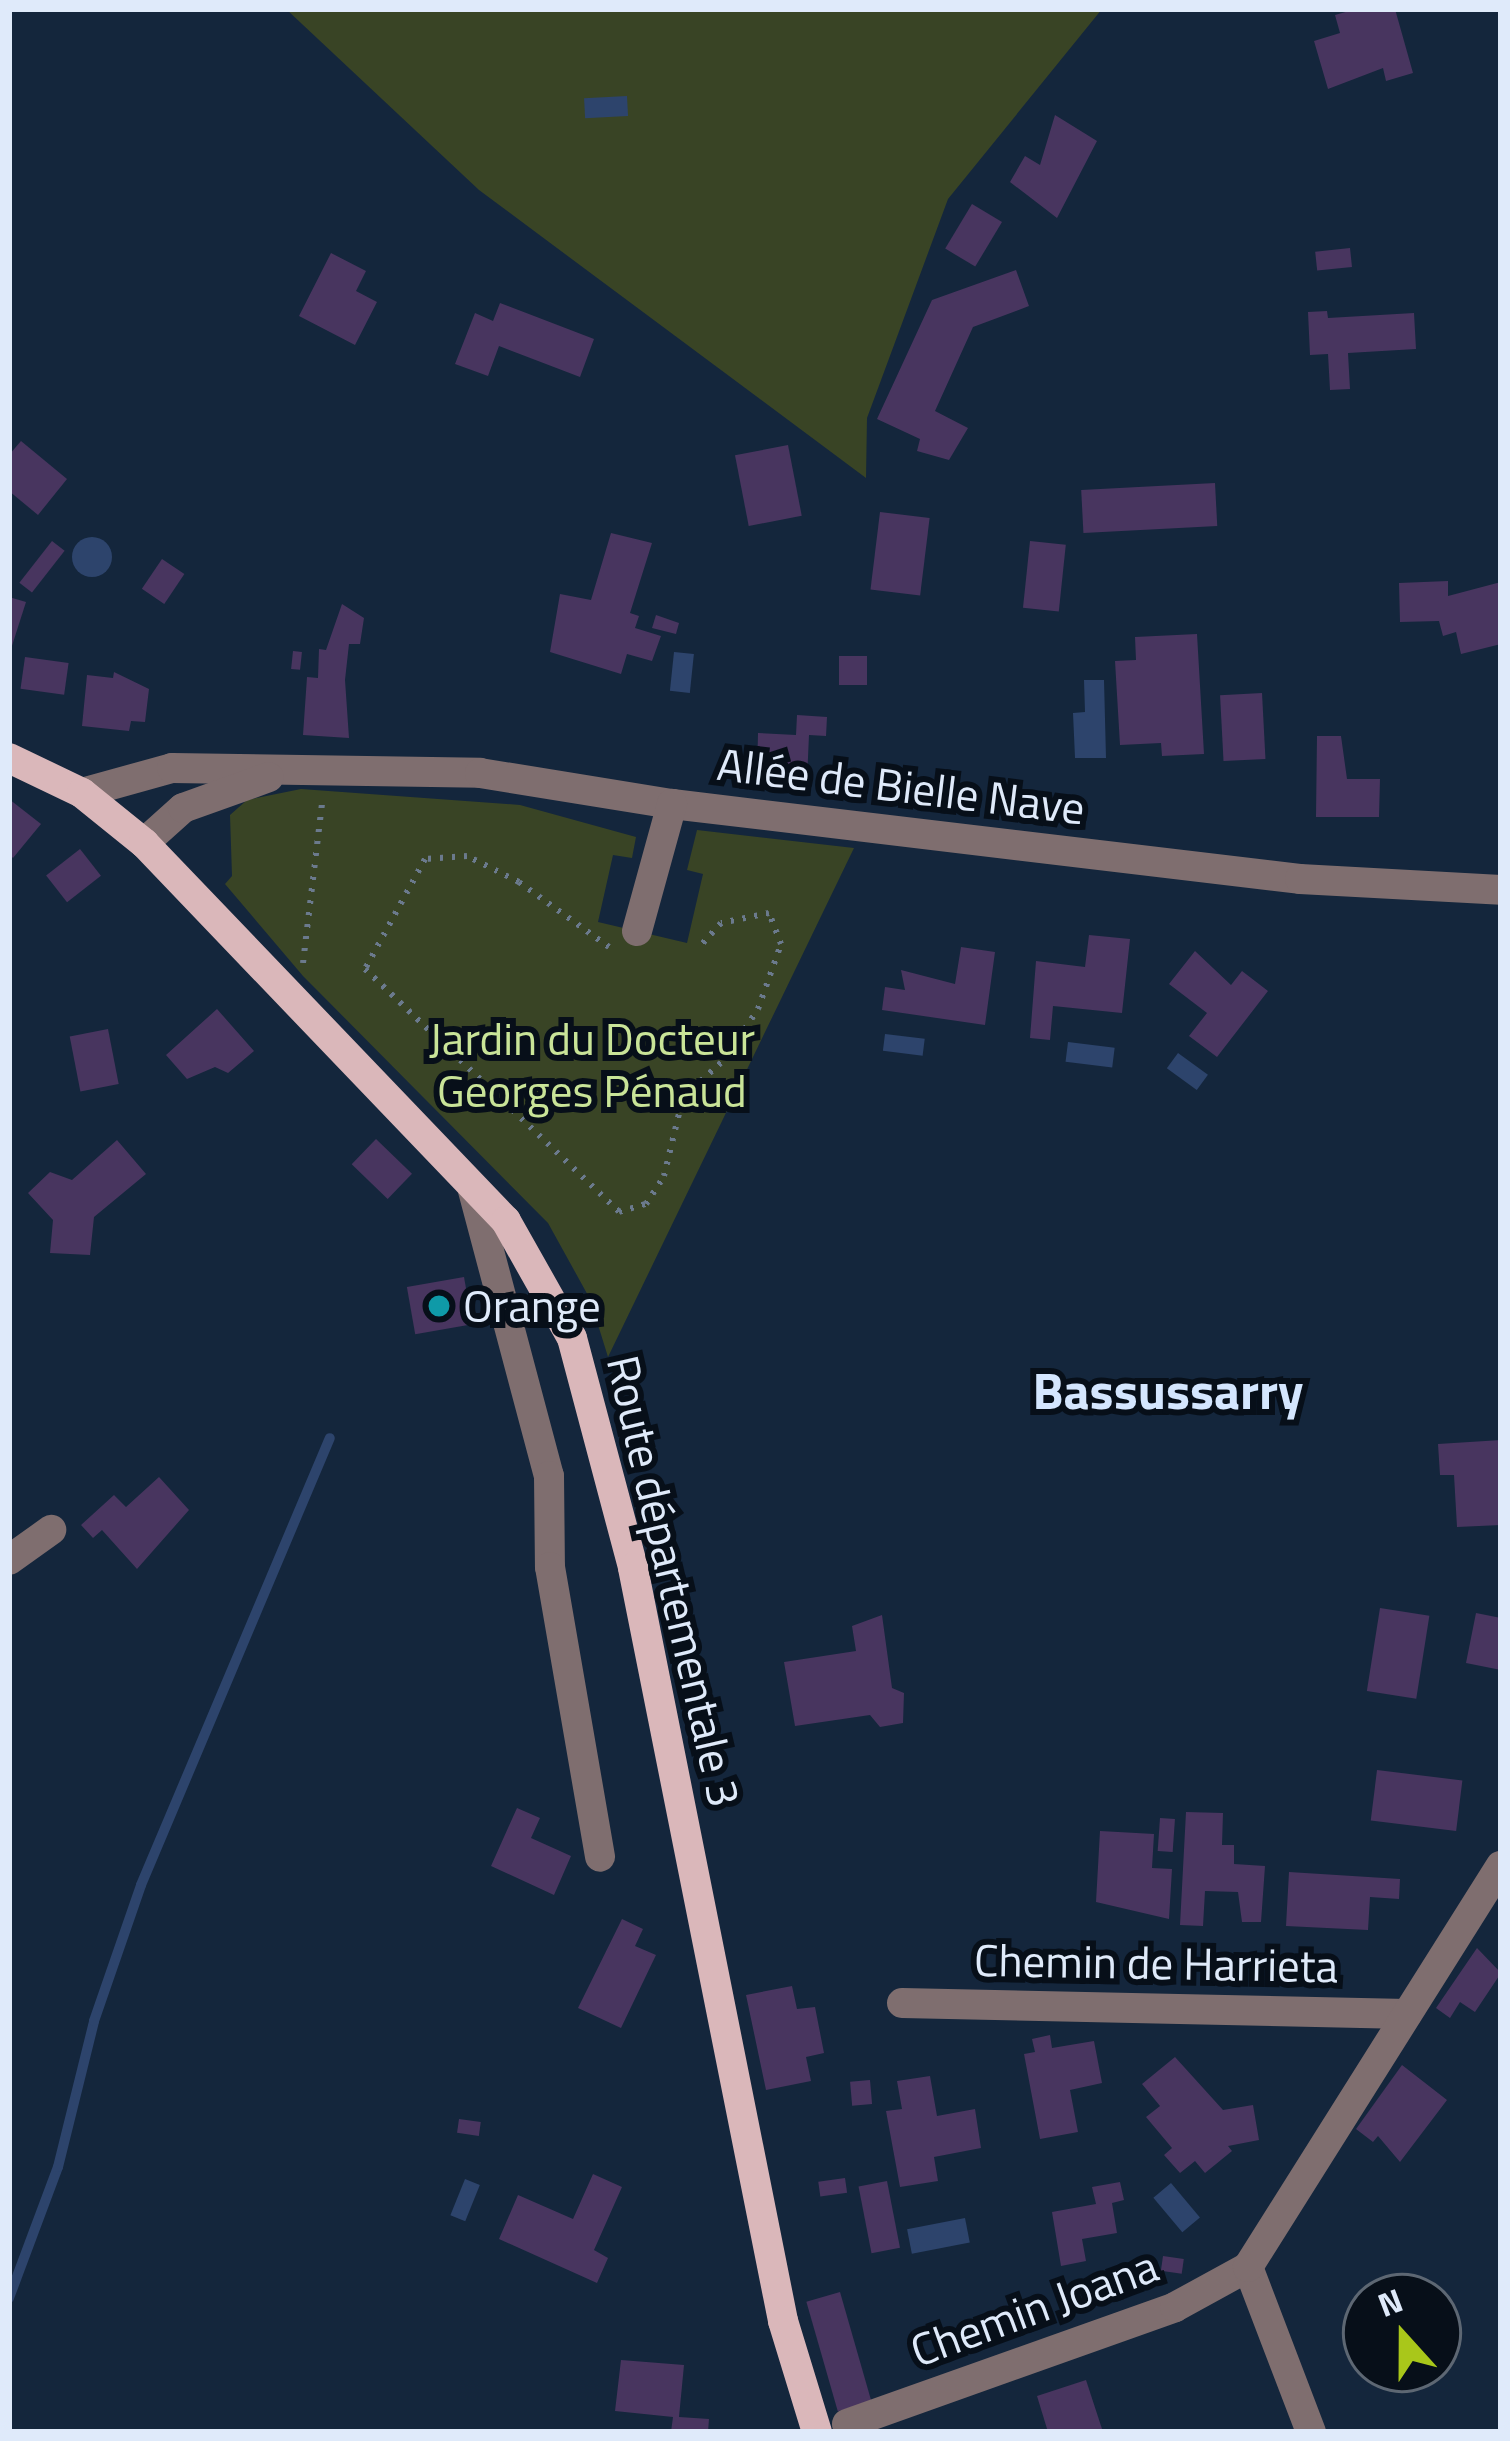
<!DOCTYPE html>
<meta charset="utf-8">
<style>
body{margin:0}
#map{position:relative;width:1510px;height:2441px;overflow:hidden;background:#14263c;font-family:"Titillium Web",sans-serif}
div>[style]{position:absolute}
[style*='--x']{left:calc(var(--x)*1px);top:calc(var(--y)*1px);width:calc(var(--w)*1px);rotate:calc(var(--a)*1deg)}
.green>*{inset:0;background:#394425}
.water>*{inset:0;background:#2d446c;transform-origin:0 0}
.round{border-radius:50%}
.stream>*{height:10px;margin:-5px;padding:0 5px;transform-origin:5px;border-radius:5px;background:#2d446c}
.building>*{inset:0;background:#48355f;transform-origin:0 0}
.path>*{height:6px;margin-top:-3px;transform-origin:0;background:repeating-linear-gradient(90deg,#6b7a8d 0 3px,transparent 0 12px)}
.minor>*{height:30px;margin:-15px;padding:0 15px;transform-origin:15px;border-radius:15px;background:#7f6e6f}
.major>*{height:30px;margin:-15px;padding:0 15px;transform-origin:15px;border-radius:15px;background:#dab7ba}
.dots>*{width:33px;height:33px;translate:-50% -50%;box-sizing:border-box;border:6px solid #070f19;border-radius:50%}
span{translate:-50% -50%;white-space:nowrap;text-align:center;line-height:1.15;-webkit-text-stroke:12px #070f19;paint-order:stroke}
.street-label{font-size:45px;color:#dfeafa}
.park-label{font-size:45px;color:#c9e498}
.poi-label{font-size:45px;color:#dfeafa}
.left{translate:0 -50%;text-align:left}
.quarter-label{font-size:51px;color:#d4e6fe;font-weight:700}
.frame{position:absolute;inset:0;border:12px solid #dfeafa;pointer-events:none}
.north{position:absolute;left:1342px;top:2273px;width:120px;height:120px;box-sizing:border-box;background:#070f19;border:3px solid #5d6773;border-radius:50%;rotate:339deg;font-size:33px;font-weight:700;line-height:48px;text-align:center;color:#dfeafa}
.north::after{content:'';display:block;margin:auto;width:42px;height:54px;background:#a9c71a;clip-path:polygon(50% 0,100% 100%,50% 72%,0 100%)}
</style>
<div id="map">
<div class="green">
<i style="clip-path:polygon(286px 9px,1102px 9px,948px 199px,867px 418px,866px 478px,479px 190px)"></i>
<i style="clip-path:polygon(301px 789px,520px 805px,636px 837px,632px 858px,613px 855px,598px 922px,687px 943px,703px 874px,687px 870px,697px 830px,854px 848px,608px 1357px,590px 1299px,548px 1223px,303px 976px,225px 884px,232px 876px,230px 815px,247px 800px)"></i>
</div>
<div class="water">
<i style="left:627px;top:96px;width:20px;height:43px;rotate:87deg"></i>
<i class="round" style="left:72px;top:537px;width:40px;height:40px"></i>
<i style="left:674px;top:652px;width:20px;height:39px;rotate:6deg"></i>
<i style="clip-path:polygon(1084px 680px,1104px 680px,1106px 758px,1075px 758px,1073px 713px,1085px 712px)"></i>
<i style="left:885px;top:1034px;width:40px;height:17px;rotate:7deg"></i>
<i style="left:1068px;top:1042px;width:47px;height:20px;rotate:7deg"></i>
<i style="left:1178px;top:1053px;width:37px;height:19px;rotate:36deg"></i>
<i style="left:465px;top:2179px;width:16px;height:39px;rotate:22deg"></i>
<i style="left:1171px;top:2183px;width:45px;height:23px;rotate:50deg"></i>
<i style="left:965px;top:2218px;width:25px;height:59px;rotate:79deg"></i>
</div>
<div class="stream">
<i style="--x:9;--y:2298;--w:140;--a:-69.5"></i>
<i style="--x:58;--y:2167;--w:150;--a:-76.1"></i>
<i style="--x:94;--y:2021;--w:144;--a:-70.9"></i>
<i style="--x:141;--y:1885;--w:485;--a:-67.1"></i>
</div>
<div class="building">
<i style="clip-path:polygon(1356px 9px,1395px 9px,1413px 73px,1386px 81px,1383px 68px,1328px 89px,1314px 41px,1340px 33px,1335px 15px)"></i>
<i style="clip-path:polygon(1055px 115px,1097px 141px,1057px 218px,1010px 182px,1025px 156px,1040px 165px)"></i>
<i style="left:972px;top:204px;width:35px;height:52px;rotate:31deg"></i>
<i style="left:1350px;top:248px;width:19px;height:35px;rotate:84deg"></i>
<i style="clip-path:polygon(331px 253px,366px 271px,356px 291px,377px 302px,355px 345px,299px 316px)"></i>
<i style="clip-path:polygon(1016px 270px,1029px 306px,973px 327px,935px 411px,968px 428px,949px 460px,917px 451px,920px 439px,877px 419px,932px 300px)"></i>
<i style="clip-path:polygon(500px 303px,594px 339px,580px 377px,499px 346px,488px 376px,455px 364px,475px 313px,493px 321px)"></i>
<i style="clip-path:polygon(1327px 311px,1328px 318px,1414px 313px,1416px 349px,1348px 353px,1350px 389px,1330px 390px,1328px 354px,1310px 355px,1308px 312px)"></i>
<i style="clip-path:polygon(21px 441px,67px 479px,38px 515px,9px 491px,9px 455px)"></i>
<i style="left:788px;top:445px;width:72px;height:54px;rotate:79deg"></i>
<i style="left:1215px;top:483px;width:43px;height:134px;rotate:87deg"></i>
<i style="left:880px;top:512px;width:50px;height:78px;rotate:7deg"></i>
<i style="clip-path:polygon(611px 533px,652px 543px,630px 613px,639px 616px,635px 628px,661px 636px,652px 661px,627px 654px,621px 674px,550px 652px,560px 594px,591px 600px)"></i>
<i style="left:52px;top:541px;width:16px;height:53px;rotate:38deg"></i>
<i style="left:1030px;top:541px;width:36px;height:67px;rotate:6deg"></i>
<i style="left:162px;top:559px;width:27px;height:36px;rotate:34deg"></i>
<i style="clip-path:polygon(1448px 581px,1448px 596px,1501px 582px,1501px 644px,1461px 654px,1456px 632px,1443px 636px,1439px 621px,1400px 622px,1399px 583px)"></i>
<i style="clip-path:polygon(9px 597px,26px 602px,10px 652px,9px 652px)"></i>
<i style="clip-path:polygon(342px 604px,364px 618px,360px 644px,349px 644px,345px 680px,349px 738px,303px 735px,307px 677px,318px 678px,319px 649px,326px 650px)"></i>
<i style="clip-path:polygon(656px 615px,679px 623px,676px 634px,652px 628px)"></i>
<i style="clip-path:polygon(1197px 634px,1204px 754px,1162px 756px,1161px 743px,1120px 745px,1115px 661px,1136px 660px,1135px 637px)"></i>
<i style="left:293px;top:651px;width:9px;height:18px;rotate:6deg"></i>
<i style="left:839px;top:656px;width:28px;height:29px"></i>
<i style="left:25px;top:657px;width:44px;height:32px;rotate:8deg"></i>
<i style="clip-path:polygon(114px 672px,149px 689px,145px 722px,131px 721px,129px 731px,82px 726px,87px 675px,113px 678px)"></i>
<i style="left:1262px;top:693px;width:66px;height:42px;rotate:87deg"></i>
<i style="clip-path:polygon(797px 715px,827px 717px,826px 736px,809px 735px,807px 780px,757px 777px,758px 733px,796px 735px)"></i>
<i style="clip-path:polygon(1317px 736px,1341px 736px,1347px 779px,1380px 779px,1379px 817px,1316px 817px)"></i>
<i style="clip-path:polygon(9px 799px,41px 824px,13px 858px,9px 854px)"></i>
<i style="left:80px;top:849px;width:34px;height:43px;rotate:52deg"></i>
<i style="clip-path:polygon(1089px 935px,1130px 939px,1122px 1013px,1053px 1006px,1050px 1040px,1030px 1038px,1036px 961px,1085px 967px)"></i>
<i style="clip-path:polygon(961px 947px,995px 952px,985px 1025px,882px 1010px,885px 987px,905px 990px,901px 970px,955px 984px)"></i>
<i style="clip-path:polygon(1195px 951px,1231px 985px,1242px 971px,1268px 991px,1217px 1057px,1189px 1036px,1207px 1013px,1169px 984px)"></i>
<i style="clip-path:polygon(217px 1009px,254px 1051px,228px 1073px,215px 1067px,187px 1079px,166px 1055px)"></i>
<i style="left:108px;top:1029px;width:56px;height:39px;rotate:79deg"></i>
<i style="left:376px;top:1139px;width:50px;height:35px;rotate:44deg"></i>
<i style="clip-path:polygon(117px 1140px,146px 1174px,94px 1217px,90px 1255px,50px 1253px,53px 1220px,28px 1193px,50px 1172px,72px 1180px)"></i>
<i style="left:464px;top:1277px;width:48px;height:58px;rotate:80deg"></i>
<i style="clip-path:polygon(1501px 1440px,1501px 1525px,1457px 1527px,1454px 1475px,1440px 1475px,1438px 1444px)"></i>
<i style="clip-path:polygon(159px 1477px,189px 1510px,137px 1569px,102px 1530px,93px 1538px,81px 1525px,114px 1495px,126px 1507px)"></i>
<i style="left:1380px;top:1608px;width:50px;height:84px;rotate:9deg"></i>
<i style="clip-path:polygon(1476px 1613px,1501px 1618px,1501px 1670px,1466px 1663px)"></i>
<i style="clip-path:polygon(882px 1615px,892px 1688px,904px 1693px,903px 1723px,880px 1727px,870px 1715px,795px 1726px,784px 1662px,856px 1651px,852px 1626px)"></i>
<i style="left:1377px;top:1770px;width:86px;height:51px;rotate:7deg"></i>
<i style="clip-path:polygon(517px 1808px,540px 1818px,531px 1838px,571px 1856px,554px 1895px,491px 1866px)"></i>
<i style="clip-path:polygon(1186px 1812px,1223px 1813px,1222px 1845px,1234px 1845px,1234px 1864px,1265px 1866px,1261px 1922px,1242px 1922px,1238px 1892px,1205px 1891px,1203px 1926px,1180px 1925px)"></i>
<i style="left:1160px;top:1818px;width:15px;height:33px;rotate:4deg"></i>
<i style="clip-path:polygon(1100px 1831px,1154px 1834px,1152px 1868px,1172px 1869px,1169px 1919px,1096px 1902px)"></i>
<i style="clip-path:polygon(1289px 1872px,1400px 1879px,1399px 1899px,1370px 1897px,1368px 1930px,1286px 1926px)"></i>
<i style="clip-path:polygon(622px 1919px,643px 1929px,635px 1946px,656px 1955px,621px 2028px,578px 2008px)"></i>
<i style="clip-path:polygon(1477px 1948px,1501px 1973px,1475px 2012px,1460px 2002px,1450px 2018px,1436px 2008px)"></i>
<i style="clip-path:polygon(792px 1986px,797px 2009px,815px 2007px,824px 2053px,806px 2057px,811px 2081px,766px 2090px,746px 1995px)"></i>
<i style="clip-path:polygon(1050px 2035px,1052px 2048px,1094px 2041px,1102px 2083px,1070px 2090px,1078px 2132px,1040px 2139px,1024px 2054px,1035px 2052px,1032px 2039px)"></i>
<i style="clip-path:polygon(1175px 2057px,1223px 2110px,1253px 2105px,1259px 2140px,1228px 2146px,1232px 2151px,1205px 2173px,1195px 2161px,1180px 2173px,1164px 2155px,1172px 2148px,1146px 2117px,1160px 2106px,1142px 2084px)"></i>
<i style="clip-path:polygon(1402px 2065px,1447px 2100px,1400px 2162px,1378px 2136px,1373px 2142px,1356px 2129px)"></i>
<i style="clip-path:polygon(930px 2076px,937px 2116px,975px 2109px,981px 2148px,934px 2157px,938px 2181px,900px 2187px,886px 2111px,902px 2109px,897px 2081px)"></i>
<i style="left:870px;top:2080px;width:24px;height:20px;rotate:85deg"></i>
<i style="left:459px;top:2119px;width:22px;height:14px;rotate:8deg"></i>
<i style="clip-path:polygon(593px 2174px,622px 2187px,594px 2250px,608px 2258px,597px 2283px,499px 2239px,518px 2195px,573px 2219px)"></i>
<i style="left:845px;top:2178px;width:15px;height:27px;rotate:82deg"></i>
<i style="left:887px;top:2181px;width:68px;height:29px;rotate:79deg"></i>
<i style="clip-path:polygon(1120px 2182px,1124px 2200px,1112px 2203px,1117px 2233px,1082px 2239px,1086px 2261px,1061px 2266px,1052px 2212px,1096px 2204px,1092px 2187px)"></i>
<i style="left:1163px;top:2256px;width:21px;height:15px;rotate:8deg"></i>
<i style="left:840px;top:2292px;width:114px;height:35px;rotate:74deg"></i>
<i style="clip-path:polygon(621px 2360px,684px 2365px,679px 2417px,709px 2419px,708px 2432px,671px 2432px,673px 2417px,615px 2411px)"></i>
<i style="clip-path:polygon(1086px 2380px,1103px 2432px,1048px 2432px,1037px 2396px)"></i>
</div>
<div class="path">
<i style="--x:609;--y:947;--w:111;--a:-144.2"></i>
<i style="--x:519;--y:882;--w:58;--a:-153.4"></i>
<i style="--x:467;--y:856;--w:42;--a:175.9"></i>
<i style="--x:425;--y:859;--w:125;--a:118.6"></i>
<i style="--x:365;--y:969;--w:352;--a:43.7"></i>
<i style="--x:619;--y:1212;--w:28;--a:-17"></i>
<i style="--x:646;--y:1204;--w:33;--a:-57"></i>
<i style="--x:664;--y:1176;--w:81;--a:-76.5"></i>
<i style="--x:303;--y:963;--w:160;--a:-83.2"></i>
<i style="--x:663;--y:1097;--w:20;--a:0"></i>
<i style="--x:683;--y:1097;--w:57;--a:-42.1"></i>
<i style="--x:725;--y:1059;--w:60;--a:-56.6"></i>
<i style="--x:758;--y:1009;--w:69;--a:-70.5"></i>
<i style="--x:781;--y:944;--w:33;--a:-111"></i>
<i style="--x:769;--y:913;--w:49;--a:168.2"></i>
<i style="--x:721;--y:923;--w:31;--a:132"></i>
</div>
<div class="minor">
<i style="--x:82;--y:793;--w:93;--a:-15.5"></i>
<i style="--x:172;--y:768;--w:308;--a:0.9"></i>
<i style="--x:480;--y:773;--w:194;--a:9.2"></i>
<i style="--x:672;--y:804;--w:632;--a:6.81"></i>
<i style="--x:1300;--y:879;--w:201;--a:3.1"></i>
<i style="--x:144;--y:843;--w:52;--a:-41.9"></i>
<i style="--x:183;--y:808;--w:91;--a:-19.8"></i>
<i style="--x:637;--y:931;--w:132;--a:-74.6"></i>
<i style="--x:472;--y:1187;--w:299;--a:75.1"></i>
<i style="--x:549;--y:1476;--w:91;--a:89.4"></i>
<i style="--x:550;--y:1567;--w:294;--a:80.2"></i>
<i style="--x:9;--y:1560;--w:52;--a:-35.5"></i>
<i style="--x:902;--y:2003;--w:505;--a:1.25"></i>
<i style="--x:847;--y:2424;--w:348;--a:-19.6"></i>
<i style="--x:1175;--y:2307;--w:83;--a:-28.7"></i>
<i style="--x:1311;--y:2432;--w:177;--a:-110.9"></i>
<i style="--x:1248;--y:2267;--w:474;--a:-57.8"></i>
</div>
<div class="major">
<i style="--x:9;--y:758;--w:81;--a:25.6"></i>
<i style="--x:82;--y:793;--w:80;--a:38.9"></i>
<i style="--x:144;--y:843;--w:523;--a:46.24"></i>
<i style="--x:506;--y:1221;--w:134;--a:60.6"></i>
<i style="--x:572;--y:1338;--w:238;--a:75.1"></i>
<i style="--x:633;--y:1568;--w:768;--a:78.73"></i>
<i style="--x:783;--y:2321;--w:116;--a:73"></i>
</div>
<div class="dots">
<i style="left:439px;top:1306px;background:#0f9aa8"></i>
</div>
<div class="street-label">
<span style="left:901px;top:786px;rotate:7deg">Allée de Bielle Nave</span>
<span style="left:674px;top:1581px;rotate:77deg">Route départementale 3</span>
<span style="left:1156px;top:1963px;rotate:1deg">Chemin de Harrieta</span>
<span style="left:1034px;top:2308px;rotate:-20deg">Chemin Joana</span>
</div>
<div class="park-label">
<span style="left:592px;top:1065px">Jardin du Docteur<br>Georges Pénaud</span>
</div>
<div class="poi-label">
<span class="left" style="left:463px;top:1306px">Orange</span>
</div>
<div class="quarter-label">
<span style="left:1168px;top:1390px">Bassussarry</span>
</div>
<div class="frame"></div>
<div class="north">N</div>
</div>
